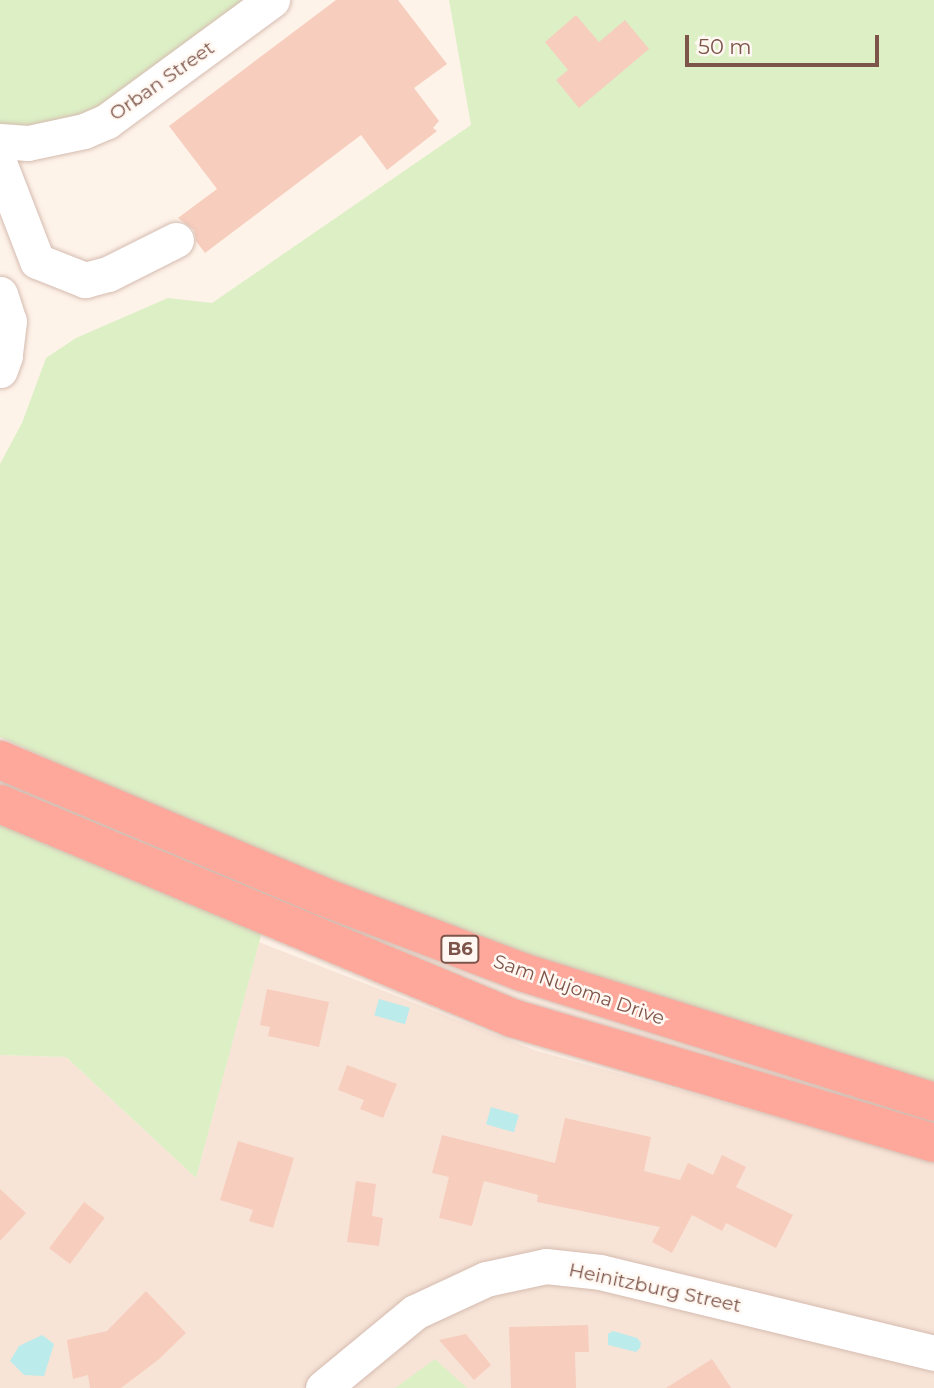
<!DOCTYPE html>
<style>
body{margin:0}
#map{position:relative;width:934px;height:1388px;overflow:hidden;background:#fef3e9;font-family:Montserrat,sans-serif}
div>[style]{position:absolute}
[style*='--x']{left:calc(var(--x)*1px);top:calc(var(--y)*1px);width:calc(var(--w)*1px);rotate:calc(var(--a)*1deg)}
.residential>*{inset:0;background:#f7e4d7}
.green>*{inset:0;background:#dcefc5}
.water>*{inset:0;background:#bbebeb;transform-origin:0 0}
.building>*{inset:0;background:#f7cdbe;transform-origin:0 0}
.roads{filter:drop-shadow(0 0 2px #d5bbb0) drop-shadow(0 0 2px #d5bbb0)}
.minor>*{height:35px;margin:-17.5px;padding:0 17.5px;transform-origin:17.5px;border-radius:17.5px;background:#fff}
.highway>*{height:38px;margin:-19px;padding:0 19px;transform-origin:19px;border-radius:19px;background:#fea79b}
span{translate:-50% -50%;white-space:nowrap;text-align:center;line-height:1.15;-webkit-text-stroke:5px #fff8f2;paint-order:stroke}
.shield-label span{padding:2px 5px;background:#fff8f2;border:2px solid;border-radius:5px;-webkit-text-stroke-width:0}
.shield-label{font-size:18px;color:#7d5449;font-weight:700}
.street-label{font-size:19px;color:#7d5449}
.scale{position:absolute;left:685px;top:35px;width:194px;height:32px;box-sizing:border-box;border:4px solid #7d5449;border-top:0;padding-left:9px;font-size:21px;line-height:24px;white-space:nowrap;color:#7d5449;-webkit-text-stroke:5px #fff8f2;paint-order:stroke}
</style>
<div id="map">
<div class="residential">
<i style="clip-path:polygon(259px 942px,537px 1051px,934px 1160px,934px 1388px,0 1388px,0 1055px,66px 1057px,196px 1178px)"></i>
</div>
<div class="green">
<i style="clip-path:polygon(0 0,255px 0,79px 123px,36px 130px,0 126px)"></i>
<i style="clip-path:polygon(449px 0,934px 0,934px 1083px,678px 1010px,321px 883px,0 737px,0 464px,22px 423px,46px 358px,76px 338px,168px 298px,212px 303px,471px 125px)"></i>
<i style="clip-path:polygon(0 804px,266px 917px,196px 1178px,66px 1057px,0 1055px)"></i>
<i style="clip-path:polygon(435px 1359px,467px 1388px,395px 1388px)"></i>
</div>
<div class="water">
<i style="left:379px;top:999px;width:32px;height:17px;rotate:16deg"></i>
<i style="left:491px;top:1107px;width:29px;height:18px;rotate:16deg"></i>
<i style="clip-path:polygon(613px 1331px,637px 1338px,641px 1343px,640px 1348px,636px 1352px,608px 1345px,608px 1334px)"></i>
<i style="clip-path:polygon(42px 1335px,54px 1344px,44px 1376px,24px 1375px,10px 1361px,19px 1346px)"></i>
</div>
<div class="building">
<i style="clip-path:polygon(336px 0,398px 0,447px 64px,414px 88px,439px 121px,433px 128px,437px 131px,387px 170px,361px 135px,205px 253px,196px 241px,194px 230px,178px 218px,217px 189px,169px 126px)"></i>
<i style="clip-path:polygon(576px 15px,599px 42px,625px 20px,649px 49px,579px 108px,556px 80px,568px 70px,545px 42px)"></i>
<i style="clip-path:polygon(267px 989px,329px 1002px,319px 1047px,268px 1036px,270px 1027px,260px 1025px)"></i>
<i style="clip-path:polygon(347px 1065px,397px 1084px,383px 1118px,360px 1109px,364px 1100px,338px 1090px)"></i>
<i style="clip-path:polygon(565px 1118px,651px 1137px,644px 1171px,680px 1180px,688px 1163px,713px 1175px,722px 1155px,746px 1167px,736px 1187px,793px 1215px,776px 1248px,726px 1223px,722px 1231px,692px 1215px,672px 1253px,652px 1242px,660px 1227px,537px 1202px,538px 1195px,484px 1181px,472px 1226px,439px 1218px,449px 1177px,432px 1173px,442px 1135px,555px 1163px)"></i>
<i style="clip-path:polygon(238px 1141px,294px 1158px,273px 1228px,249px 1221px,253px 1210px,220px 1200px)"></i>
<i style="clip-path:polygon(356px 1181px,376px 1184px,372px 1216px,383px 1218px,379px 1246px,347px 1242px)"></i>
<i style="clip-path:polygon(0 1189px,26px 1213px,0 1241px)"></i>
<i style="left:84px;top:1202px;width:26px;height:58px;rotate:37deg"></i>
<i style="clip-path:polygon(146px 1291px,186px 1333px,158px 1360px,121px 1388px,90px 1388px,88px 1375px,73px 1379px,67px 1340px,107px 1331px)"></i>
<i style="clip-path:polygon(588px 1325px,589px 1352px,575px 1352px,576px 1388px,511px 1388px,509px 1327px)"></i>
<i style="clip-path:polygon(466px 1334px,491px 1365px,474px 1380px,439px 1340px)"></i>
<i style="clip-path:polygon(712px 1359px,731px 1388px,666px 1388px)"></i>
</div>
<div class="roads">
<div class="minor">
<i style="--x:0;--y:141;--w:28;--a:4"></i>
<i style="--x:28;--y:143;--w:57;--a:-12.1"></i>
<i style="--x:84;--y:131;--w:25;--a:-23"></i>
<i style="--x:107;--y:121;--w:205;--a:-36.3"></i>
<i style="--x:0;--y:165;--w:103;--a:68.9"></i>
<i style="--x:37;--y:261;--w:52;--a:21.6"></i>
<i style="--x:85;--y:280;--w:24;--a:-15"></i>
<i style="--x:108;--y:274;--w:76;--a:-26.6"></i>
<i style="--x:0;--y:294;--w:28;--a:72"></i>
<i style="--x:9;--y:321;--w:35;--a:97"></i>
<i style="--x:5;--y:356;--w:15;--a:110"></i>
<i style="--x:323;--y:1388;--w:119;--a:-39.6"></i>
<i style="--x:415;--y:1312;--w:78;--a:-24.9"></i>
<i style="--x:486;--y:1279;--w:61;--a:-12.2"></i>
<i style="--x:546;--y:1266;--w:54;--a:6.3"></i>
<i style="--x:600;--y:1272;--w:344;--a:13.6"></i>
</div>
<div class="highway">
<i style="--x:0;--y:760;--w:346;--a:22.9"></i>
<i style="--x:319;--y:895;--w:217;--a:20.8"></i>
<i style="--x:522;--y:972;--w:432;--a:17.5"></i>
<i style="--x:0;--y:804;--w:555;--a:22.68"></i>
<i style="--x:512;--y:1018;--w:440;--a:16.5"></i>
</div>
</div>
<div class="shield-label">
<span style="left:460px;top:949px">B6</span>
</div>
<div class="street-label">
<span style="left:162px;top:81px;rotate:-35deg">Orban Street</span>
<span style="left:579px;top:990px;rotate:19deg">Sam Nujoma Drive</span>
<span style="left:655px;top:1288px;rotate:12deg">Heinitzburg Street</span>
</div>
<div class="scale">50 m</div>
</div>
